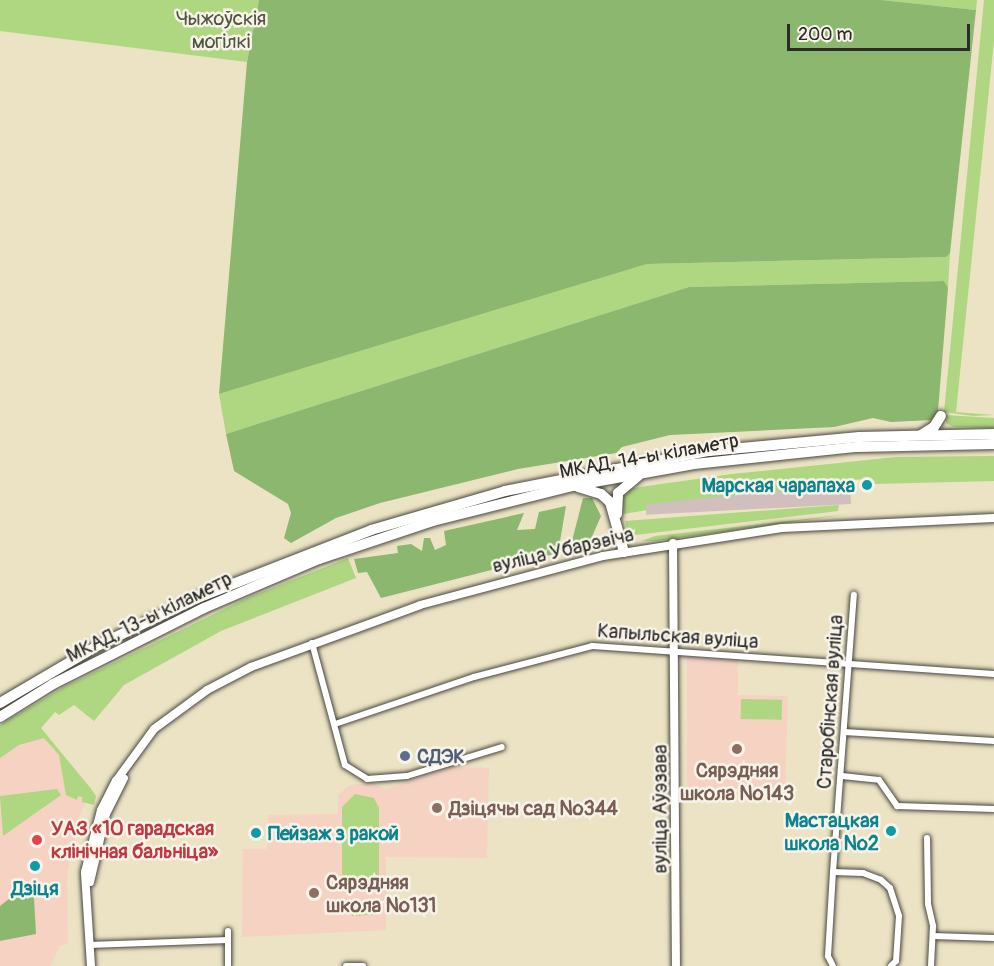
<!DOCTYPE html>
<meta charset="utf-8">
<style>
body{margin:0}
#map{position:relative;width:994px;height:966px;overflow:hidden;background:#ebe3c3;font-family:Pangolin,sans-serif}
div>[style]{position:absolute}
[style*='--x']{left:calc(var(--x)*1px);top:calc(var(--y)*1px);width:calc(var(--w)*1px);rotate:calc(var(--a)*1deg)}
.built>*{inset:0;background:#f6d2c3}
.industrial>*{inset:0;background:#d1bfbd;transform-origin:0 0}
.green>*{inset:0;background:#afd680;transform-origin:0 0}
.forest>*{inset:0;background:#8bb76e}
.roads{filter:drop-shadow(0 0 2px #484742) drop-shadow(0 0 2px #484742)}
.street>*{height:6px;margin:-3px;padding:0 3px;transform-origin:3px;border-radius:3px;background:#fff}
.secondary>*{height:8px;margin:-4px;padding:0 4px;transform-origin:4px;border-radius:4px;background:#fff}
.highway>*{height:10px;margin:-5px;padding:0 5px;transform-origin:5px;border-radius:5px;background:#fff}
.dots>*{width:16px;height:16px;translate:-50% -50%;box-sizing:border-box;border:3px solid #f7f3e8;border-radius:50%}
span{translate:-50% -50%;white-space:nowrap;text-align:center;line-height:1.15;-webkit-text-stroke:5px #f7f3e8;paint-order:stroke}
.park-label{font-size:20px;color:#4c5640}
.street-label{font-size:20px;color:#2b2b2b}
.culture-label{font-size:20px;color:#0d838f;font-weight:700}
.right{translate:-100% -50%;text-align:right}
.left{translate:0 -50%;text-align:left}
.service-label{font-size:20px;color:#4e5e75;font-weight:700}
.education-label{font-size:20px;color:#785e54;font-weight:700}
.health-label{font-size:20px;color:#be3a42;font-weight:700}
.scale{position:absolute;left:787px;top:24px;width:183px;height:27px;box-sizing:border-box;border:3px solid #2b2b2b;border-top:0;padding-left:8px;font-size:18px;line-height:21px;white-space:nowrap;color:#2b2b2b;-webkit-text-stroke:4px #f7f3e8;paint-order:stroke}
</style>
<div id="map">
<div class="built">
<i style="clip-path:polygon(687px 657px,738px 661px,738px 695px,788px 696px,785px 794px,687px 794px)"></i>
<i style="clip-path:polygon(36px 724px,91px 788px,79px 817px,67px 876px,68px 944px,60px 946px,50px 966px,0 966px,0 750px)"></i>
<i style="clip-path:polygon(453px 767px,489px 768px,487px 858px,386px 857px,386px 930px,242px 937px,243px 849px,267px 849px,268px 815px,338px 814px,338px 795px,350px 785px,372px 783px,386px 789px)"></i>
</div>
<div class="industrial">
<i style="left:850px;top:484px;width:20px;height:205px;rotate:87deg"></i>
</div>
<div class="green">
<i style="clip-path:polygon(0 0,259px 0,247px 62px,0 31px)"></i>
<i style="clip-path:polygon(881px 0,977px 0,976px 10px)"></i>
<i style="clip-path:polygon(984px 0,994px 0,994px 41px,956px 412px,994px 415px,973px 416px,944px 412px)"></i>
<i style="clip-path:polygon(950px 253px,948px 288px,944px 281px,689px 287px,226px 434px,219px 394px,647px 264px,946px 257px)"></i>
<i style="clip-path:polygon(944px 415px,994px 418px,994px 428px,954px 427px,947px 424px)"></i>
<i style="clip-path:polygon(994px 456px,994px 481px,873px 484px,870px 479px,850px 480px,850px 484px,647px 504px,647px 510px,624px 514px,622px 503px,625px 493px,633px 488px,732px 474px,896px 457px)"></i>
<i style="clip-path:polygon(839px 505px,838px 511px,635px 535px,628px 534px,625px 521px)"></i>
<i style="clip-path:polygon(850px 514px,656px 541px,642px 541px,655px 536px)"></i>
<i style="clip-path:polygon(348px 558px,356px 578px,221px 631px,124px 685px,94px 721px,74px 705px,59px 715px,55px 712px,41px 728px,92px 790px,96px 796px,94px 805px,82px 802px,82px 797px,78px 796px,77px 800px,66px 795px,59px 755px,44px 738px,19px 745px,0 758px,0 725px,64px 687px,247px 598px)"></i>
<i style="left:741px;top:699px;width:41px;height:20px;rotate:1deg"></i>
<i style="clip-path:polygon(57px 789px,61px 795px,3px 836px,0 796px)"></i>
<i style="clip-path:polygon(355px 794px,374px 798px,379px 808px,379px 878px,364px 889px,355px 889px,342px 877px,342px 807px)"></i>
<i style="left:381px;top:901px;width:13px;height:30px;rotate:86deg"></i>
</div>
<div class="forest">
<i style="clip-path:polygon(259px 0,881px 0,976px 10px,950px 253px,946px 257px,647px 264px,219px 394px,247px 62px)"></i>
<i style="clip-path:polygon(944px 281px,948px 288px,938px 411px,931px 420px,891px 422px,873px 418px,834px 427px,670px 435px,622px 447px,616px 453px,518px 469px,380px 503px,336px 518px,291px 543px,284px 538px,291px 513px,288px 504px,234px 471px,226px 434px,689px 287px)"></i>
<i style="clip-path:polygon(583px 498px,592px 498px,601px 516px,587px 548px,572px 541px)"></i>
<i style="clip-path:polygon(566px 506px,558px 553px,381px 598px,367px 572px,358px 573px,354px 559px,398px 553px,397px 546px,411px 544px,422px 551px,424px 538px,430px 538px,435px 550px,446px 545px,444px 531px,524px 513px,517px 530px,535px 529px,539px 512px)"></i>
<i style="clip-path:polygon(33px 880px,36px 934px,0 941px,0 906px)"></i>
</div>
<div class="roads">
<div class="street">
<i style="--x:312;--y:643;--w:126;--a:74.9"></i>
<i style="--x:345;--y:765;--w:26;--a:32"></i>
<i style="--x:367;--y:779;--w:40;--a:-4.3"></i>
<i style="--x:407;--y:776;--w:99;--a:-17"></i>
<i style="--x:335;--y:724;--w:147;--a:-18.7"></i>
<i style="--x:474;--y:677;--w:122;--a:-14.7"></i>
<i style="--x:592;--y:646;--w:403;--a:4"></i>
<i style="--x:844;--y:732;--w:150;--a:3.4"></i>
<i style="--x:842;--y:776;--w:37;--a:6"></i>
<i style="--x:879;--y:780;--w:32;--a:55"></i>
<i style="--x:897;--y:806;--w:97;--a:1.8"></i>
<i style="--x:927;--y:838;--w:66;--a:89.1"></i>
<i style="--x:928;--y:904;--w:23;--a:77"></i>
<i style="--x:933;--y:926;--w:40;--a:92.9"></i>
<i style="--x:833;--y:872;--w:30;--a:2"></i>
<i style="--x:863;--y:873;--w:19;--a:21"></i>
<i style="--x:881;--y:880;--w:12;--a:42"></i>
<i style="--x:890;--y:888;--w:29;--a:72"></i>
<i style="--x:899;--y:916;--w:45;--a:93.8"></i>
<i style="--x:896;--y:961;--w:7;--a:135"></i>
<i style="--x:933;--y:936;--w:61;--a:1.9"></i>
<i style="--x:89;--y:945;--w:139;--a:-2.1"></i>
<i style="--x:228;--y:966;--w:35;--a:-90"></i>
<i style="--x:346;--y:966;--w:17;--a:0"></i>
<i style="--x:833;--y:966;--w:11;--a:-117"></i>
<i style="--x:828;--y:956;--w:84;--a:-86.6"></i>
<i style="--x:833;--y:872;--w:278;--a:-85.7"></i>
</div>
<div class="secondary">
<i style="--x:673;--y:543;--w:423;--a:89.6"></i>
<i style="--x:90;--y:882;--w:70;--a:-76.8"></i>
<i style="--x:106;--y:814;--w:40;--a:-63.4"></i>
<i style="--x:91;--y:966;--w:94;--a:-93.7"></i>
<i style="--x:85;--y:872;--w:64;--a:-75.5"></i>
<i style="--x:101;--y:810;--w:33;--a:-63"></i>
<i style="--x:116;--y:781;--w:64;--a:-53.8"></i>
<i style="--x:154;--y:729;--w:66;--a:-36.3"></i>
<i style="--x:207;--y:690;--w:50;--a:-27.6"></i>
<i style="--x:251;--y:667;--w:180;--a:-20.1"></i>
<i style="--x:420;--y:605;--w:189;--a:-15"></i>
<i style="--x:603;--y:556;--w:181;--a:-8.9"></i>
<i style="--x:782;--y:528;--w:212;--a:-2.7"></i>
</div>
<div class="highway">
<i style="--x:921;--y:435;--w:15;--a:-32"></i>
<i style="--x:934;--y:427;--w:13;--a:-58"></i>
<i style="--x:578;--y:487;--w:24;--a:17"></i>
<i style="--x:601;--y:494;--w:12;--a:42"></i>
<i style="--x:610;--y:502;--w:52;--a:74.4"></i>
<i style="--x:617;--y:514;--w:21;--a:-87"></i>
<i style="--x:618;--y:493;--w:26;--a:-40"></i>
<i style="--x:0;--y:703;--w:115;--a:-30.4"></i>
<i style="--x:99;--y:645;--w:109;--a:-25.6"></i>
<i style="--x:197;--y:598;--w:187;--a:-21.3"></i>
<i style="--x:371;--y:530;--w:140;--a:-16.2"></i>
<i style="--x:505;--y:491;--w:208;--a:-11.1"></i>
<i style="--x:709;--y:451;--w:151;--a:-5.3"></i>
<i style="--x:859;--y:437;--w:135;--a:-1.3"></i>
<i style="--x:0;--y:717;--w:62;--a:-31.9"></i>
<i style="--x:53;--y:684;--w:169;--a:-26.7"></i>
<i style="--x:204;--y:608;--w:125;--a:-23.1"></i>
<i style="--x:319;--y:559;--w:120;--a:-18.4"></i>
<i style="--x:433;--y:521;--w:143;--a:-14.1"></i>
<i style="--x:572;--y:486;--w:124;--a:-10.2"></i>
<i style="--x:694;--y:464;--w:164;--a:-6"></i>
<i style="--x:857;--y:447;--w:137;--a:-1.3"></i>
</div>
</div>
<div class="dots">
<i style="left:867px;top:485px;background:#0f9aa8"></i>
<i style="left:737px;top:749px;background:#8d6e63"></i>
<i style="left:405px;top:756px;background:#5c6f8a"></i>
<i style="left:437px;top:808px;background:#8d6e63"></i>
<i style="left:891px;top:831px;background:#0f9aa8"></i>
<i style="left:256px;top:833px;background:#0f9aa8"></i>
<i style="left:37px;top:840px;background:#e0444e"></i>
<i style="left:35px;top:866px;background:#0f9aa8"></i>
<i style="left:314px;top:893px;background:#8d6e63"></i>
</div>
<div class="park-label">
<span style="left:221px;top:30px">Чыжоўскія<br>могілкі</span>
</div>
<div class="street-label">
<span style="left:649px;top:456px;rotate:-10deg">МКАД, 14-ы кіламетр</span>
<span style="left:563px;top:550px;rotate:-13deg">вуліца Убарэвіча</span>
<span style="left:149px;top:617px;rotate:-26deg">МКАД, 13-ы кіламетр</span>
<span style="left:678px;top:636px;rotate:4deg">Капыльская вуліца</span>
<span style="left:830px;top:702px;rotate:-86deg">Старобінская вуліца</span>
<span style="left:660px;top:809px;rotate:-90deg">вуліца Аўэзава</span>
</div>
<div class="culture-label">
<span class="right" style="left:855px;top:485px">Марская чарапаха</span>
<span class="right" style="left:879px;top:832px">Мастацкая<br>школа №2</span>
<span class="left" style="left:268px;top:833px">Пейзаж з ракой</span>
<span style="left:35px;top:888px">Дзіця</span>
</div>
<div class="service-label">
<span class="left" style="left:417px;top:756px">СДЭК</span>
</div>
<div class="education-label">
<span style="left:737px;top:782px">Сярэдняя<br>школа №143</span>
<span class="left" style="left:449px;top:808px">Дзіцячы сад №344</span>
<span class="left" style="left:326px;top:894px">Сярэдняя<br>школа №131</span>
</div>
<div class="health-label">
<span class="left" style="left:51px;top:840px">УАЗ «10 гарадская<br>клінічная бальніца»</span>
</div>
<div class="scale">200 m</div>
</div>
